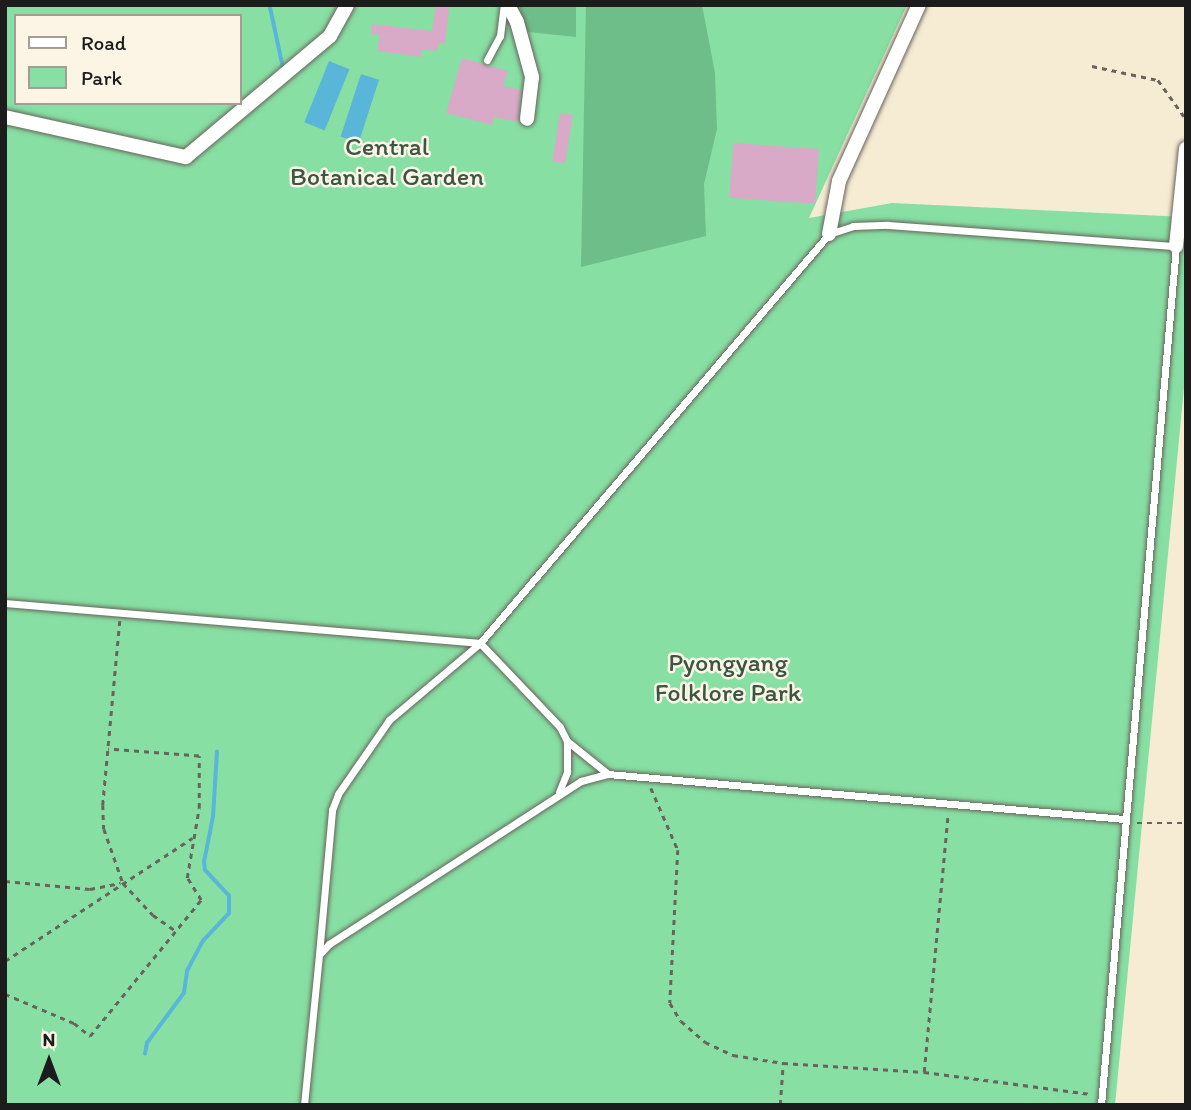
<!DOCTYPE html>
<style>
body{margin:0}
#map{position:relative;width:1191px;height:1110px;overflow:hidden;background:#f6ebd3;font-family:Itim,sans-serif}
div>[style]{position:absolute}
[style*='--x']{left:calc(var(--x)*1px);top:calc(var(--y)*1px);width:calc(var(--w)*1px);rotate:calc(var(--a)*1deg)}
.green>*{inset:0;background:#87dfa3}
.forest>*{inset:0;background:#6dbe89}
.water>*{inset:0;background:#5ab6d8;transform-origin:0 0}
.stream>*{height:3.5px;margin:-1.75px;padding:0 1.75px;transform-origin:1.75px;border-radius:1.75px;background:#5ab6d8}
.building>*{inset:0;background:#d8aac7;transform-origin:0 0}
.path>*{height:2.5px;margin-top:-1.25px;transform-origin:0;background:repeating-linear-gradient(90deg,#68645c 0 5px,transparent 0 10px)}
.roads{filter:drop-shadow(0 0 2px #68645c) drop-shadow(0 0 2px #68645c)}
.service>*{height:7px;margin:-3.5px;padding:0 3.5px;transform-origin:3.5px;border-radius:3.5px;background:#fff}
.minor>*{height:14px;margin:-7px;padding:0 7px;transform-origin:7px;border-radius:7px;background:#fff}
span{translate:-50% -50%;white-space:nowrap;text-align:center;line-height:1.15;-webkit-text-stroke:5px #fcf5e5;paint-order:stroke}
.park-label{font-size:26px;color:#3c5644}
.frame{position:absolute;inset:0;border:7px solid #1c1c1c;pointer-events:none}
.legend{position:absolute;left:14px;top:14px;width:228px;height:91px;box-sizing:border-box;background:#fcf5e5;border:2px solid #a29e95;margin:0;padding:9px 12px;list-style:none;font-size:21px;color:#1c1c1c}
.legend li{display:flex;align-items:center;gap:14px;height:35px}
.legend b{width:35px;border:2px solid #a29e95}
.north{position:absolute;left:14px;top:1026px;width:70px;height:70px;-webkit-text-stroke:5px #fcf5e5;paint-order:stroke;rotate:0deg;font-size:19px;font-weight:700;line-height:28px;text-align:center;color:#1c1c1c}
.north::after{content:'';display:block;margin:auto;width:24px;height:32px;background:#1c1c1c;clip-path:polygon(50% 0,100% 100%,50% 72%,0 100%)}
</style>
<div id="map">
<div class="green">
<i style="clip-path:polygon(evenodd,5px 5px,907px 5px,809px 218px,892px 203px,1186px 217px,1186px 367px,1115px 1105px,5px 1105px,5px 5px,16px 16px,240px 16px,240px 103px,16px 103px,16px 16px)"></i>
</div>
<div class="forest">
<i style="clip-path:polygon(511px 5px,576px 5px,576px 37px,528px 32px)"></i>
<i style="clip-path:polygon(586px 5px,702px 5px,715px 73px,717px 129px,704px 184px,706px 236px,581px 267px)"></i>
</div>
<div class="water">
<i style="left:329px;top:61px;width:22px;height:66px;rotate:22deg"></i>
<i style="left:361px;top:74px;width:19px;height:66px;rotate:18deg"></i>
</div>
<div class="stream">
<i style="--x:270;--y:5;--w:62;--a:78"></i>
<i style="--x:145;--y:1054;--w:11;--a:-80"></i>
<i style="--x:147;--y:1043;--w:62;--a:-53.5"></i>
<i style="--x:184;--y:993;--w:22;--a:-82"></i>
<i style="--x:187;--y:971;--w:34;--a:-62"></i>
<i style="--x:203;--y:941;--w:38;--a:-47"></i>
<i style="--x:229;--y:913;--w:17;--a:-90"></i>
<i style="--x:229;--y:896;--w:35;--a:-133"></i>
<i style="--x:205;--y:870;--w:8;--a:-97"></i>
<i style="--x:204;--y:862;--w:46;--a:-78.7"></i>
<i style="--x:213;--y:817;--w:65;--a:-86.5"></i>
</div>
<div class="building">
<i style="clip-path:polygon(436px 5px,448px 5px,449px 11px,445px 43px,438px 43px,437px 51px,422px 49px,421px 57px,377px 51px,380px 35px,371px 34px,372px 24px,432px 31px)"></i>
<i style="clip-path:polygon(462px 58px,508px 71px,503px 86px,521px 90px,518px 122px,494px 117px,492px 125px,446px 113px)"></i>
<i style="left:560px;top:113px;width:13px;height:49px;rotate:9deg"></i>
<i style="left:819px;top:149px;width:55px;height:86px;rotate:94deg"></i>
</div>
<div class="path">
<i style="--x:1092;--y:66;--w:67;--a:12"></i>
<i style="--x:1158;--y:80;--w:48;--a:54.3"></i>
<i style="--x:120;--y:621;--w:185;--a:95.3"></i>
<i style="--x:103;--y:805;--w:24;--a:88"></i>
<i style="--x:104;--y:829;--w:57;--a:70.6"></i>
<i style="--x:123;--y:883;--w:44;--a:46.8"></i>
<i style="--x:153;--y:915;--w:29;--a:35"></i>
<i style="--x:651;--y:788;--w:68;--a:66.5"></i>
<i style="--x:678;--y:850;--w:153;--a:93"></i>
<i style="--x:670;--y:1003;--w:21;--a:59"></i>
<i style="--x:681;--y:1021;--w:32;--a:41"></i>
<i style="--x:705;--y:1042;--w:31;--a:25"></i>
<i style="--x:733;--y:1055;--w:51;--a:9.1"></i>
<i style="--x:783;--y:1063;--w:141;--a:3.7"></i>
<i style="--x:924;--y:1072;--w:168;--a:7.5"></i>
<i style="--x:1137;--y:823;--w:49;--a:0"></i>
<i style="--x:5;--y:881;--w:85;--a:5.4"></i>
<i style="--x:90;--y:889;--w:31;--a:-11"></i>
<i style="--x:5;--y:961;--w:224;--a:-33.3"></i>
<i style="--x:5;--y:994;--w:75;--a:22.8"></i>
<i style="--x:74;--y:1023;--w:21;--a:39"></i>
<i style="--x:90;--y:1036;--w:176;--a:-50.8"></i>
<i style="--x:201;--y:900;--w:26;--a:-122"></i>
<i style="--x:187;--y:878;--w:71;--a:-80.3"></i>
<i style="--x:199;--y:808;--w:52;--a:-90"></i>
<i style="--x:199;--y:756;--w:91;--a:-175.6"></i>
<i style="--x:924;--y:1072;--w:259;--a:-84.7"></i>
<i style="--x:780;--y:1105;--w:42;--a:-85.9"></i>
</div>
<div class="roads">
<div class="service">
<i style="--x:487;--y:60;--w:27;--a:-62"></i>
<i style="--x:500;--y:36;--w:31;--a:-83"></i>
<i style="--x:5;--y:603;--w:477;--a:4.8"></i>
<i style="--x:608;--y:774;--w:53;--a:-141.2"></i>
<i style="--x:567;--y:741;--w:16;--a:-117"></i>
<i style="--x:560;--y:727;--w:116;--a:-133.6"></i>
<i style="--x:480;--y:643;--w:538;--a:-49.53"></i>
<i style="--x:829;--y:234;--w:25;--a:-18"></i>
<i style="--x:853;--y:226;--w:35;--a:-2"></i>
<i style="--x:888;--y:225;--w:289;--a:4.2"></i>
<i style="--x:1176;--y:246;--w:862;--a:94.99"></i>
<i style="--x:559;--y:792;--w:22;--a:-68"></i>
<i style="--x:567;--y:772;--w:30;--a:-90"></i>
<i style="--x:319;--y:954;--w:145;--a:-84.8"></i>
<i style="--x:332;--y:810;--w:17;--a:-69"></i>
<i style="--x:338;--y:794;--w:90;--a:-55.4"></i>
<i style="--x:389;--y:720;--w:119;--a:-40.2"></i>
<i style="--x:304;--y:1105;--w:151;--a:-84.3"></i>
<i style="--x:319;--y:955;--w:15;--a:-48"></i>
<i style="--x:329;--y:944;--w:300;--a:-32.9"></i>
<i style="--x:581;--y:781;--w:28;--a:-15"></i>
<i style="--x:608;--y:774;--w:518;--a:4.98"></i>
</div>
<div class="minor">
<i style="--x:508;--y:5;--w:19;--a:62"></i>
<i style="--x:517;--y:22;--w:57;--a:74.7"></i>
<i style="--x:532;--y:77;--w:42;--a:96.8"></i>
<i style="--x:5;--y:117;--w:185;--a:12.5"></i>
<i style="--x:186;--y:157;--w:188;--a:-40"></i>
<i style="--x:330;--y:36;--w:35;--a:-61"></i>
<i style="--x:829;--y:234;--w:54;--a:-79.3"></i>
<i style="--x:839;--y:181;--w:193;--a:-65.6"></i>
<i style="--x:1176;--y:246;--w:98;--a:-84.1"></i>
</div>
</div>
<div class="park-label">
<span style="left:387px;top:162px">Central<br>Botanical Garden</span>
<span style="left:728px;top:678px">Pyongyang<br>Folklore Park</span>
</div>
<div class="frame"></div>
<ul class="legend">
<li><b style="height:9px;background:#fff"></b>Road</li>
<li><b style="height:19px;background:#87dfa3"></b>Park</li>
</ul>
<div class="north">N</div>
</div>
